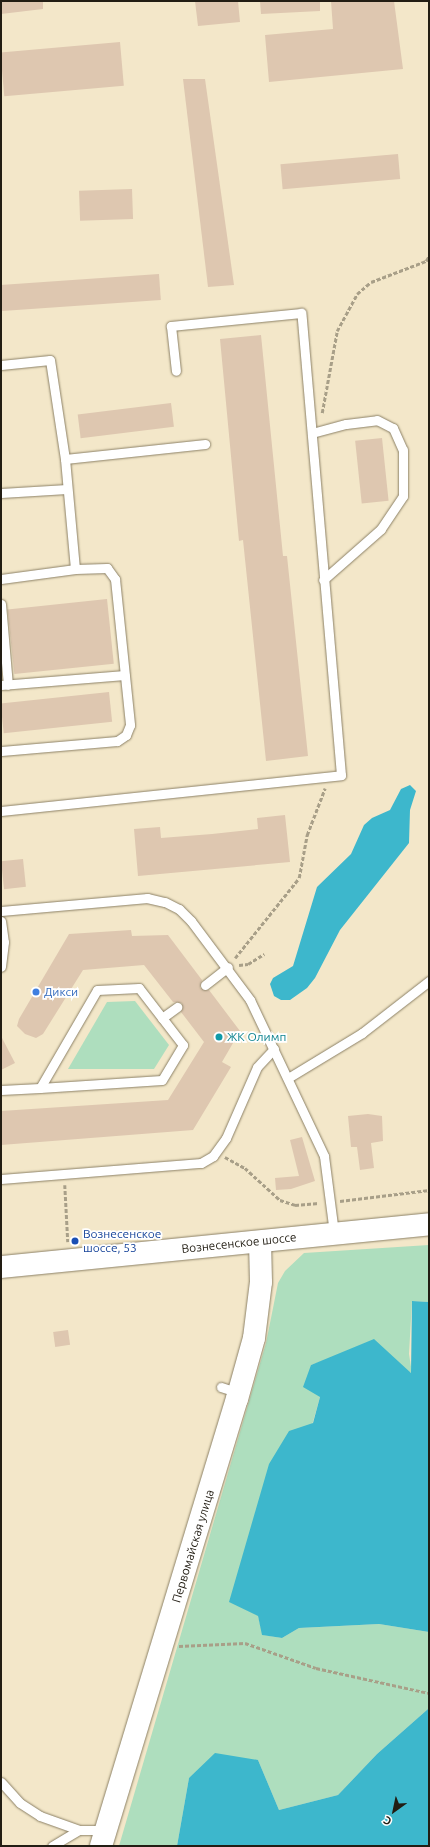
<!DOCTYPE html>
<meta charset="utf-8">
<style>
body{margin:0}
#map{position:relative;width:430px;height:1847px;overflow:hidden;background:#f3e7c9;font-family:Ubuntu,sans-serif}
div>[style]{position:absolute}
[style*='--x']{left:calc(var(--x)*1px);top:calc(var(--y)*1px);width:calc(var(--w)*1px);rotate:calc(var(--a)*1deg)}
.green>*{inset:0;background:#aedebe}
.water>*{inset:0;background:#3db7cc}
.building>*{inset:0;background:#dec7b0;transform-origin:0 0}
.path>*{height:2.5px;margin-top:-1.25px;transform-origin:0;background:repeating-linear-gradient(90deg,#a89f88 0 4px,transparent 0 6px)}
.roads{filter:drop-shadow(0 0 1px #8c8166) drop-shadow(0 0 1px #8c8166)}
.service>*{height:9px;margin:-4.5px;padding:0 4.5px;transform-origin:4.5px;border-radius:4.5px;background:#fff}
.tertiary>*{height:22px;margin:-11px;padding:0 11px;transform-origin:11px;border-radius:11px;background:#fff}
.primary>*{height:22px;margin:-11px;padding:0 11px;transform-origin:11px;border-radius:11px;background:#fff}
.dots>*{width:11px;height:11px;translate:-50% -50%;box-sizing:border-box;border:2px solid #fff;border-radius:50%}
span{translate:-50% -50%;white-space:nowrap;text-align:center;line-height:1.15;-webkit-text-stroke:3.5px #fff;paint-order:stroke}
.shop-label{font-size:12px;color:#366cbe}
.left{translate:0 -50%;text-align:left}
.culture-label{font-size:12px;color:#0d838f}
.transit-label{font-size:12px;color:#164399}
.street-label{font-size:12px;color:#221d13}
.frame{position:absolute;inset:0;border:2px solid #221d13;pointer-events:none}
.north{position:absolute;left:374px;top:1791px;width:40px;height:40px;-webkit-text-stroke:3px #fff;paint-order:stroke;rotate:213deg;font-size:11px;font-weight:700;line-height:16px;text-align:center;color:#221d13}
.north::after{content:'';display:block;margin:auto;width:14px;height:18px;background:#221d13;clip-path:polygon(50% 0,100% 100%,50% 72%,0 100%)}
</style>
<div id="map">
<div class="green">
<i style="clip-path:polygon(135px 1001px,169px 1045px,154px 1069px,68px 1069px,107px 1002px)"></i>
<i style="clip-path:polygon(429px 1245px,429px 1302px,412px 1301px,409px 1354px,412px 1373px,340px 1355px,311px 1365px,320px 1397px,258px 1616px,263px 1635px,282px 1638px,299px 1628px,379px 1624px,429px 1632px,428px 1709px,377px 1754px,338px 1795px,279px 1810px,258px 1760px,189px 1778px,177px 1846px,119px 1846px,266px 1343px,278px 1283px,285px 1271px,304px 1253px)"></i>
</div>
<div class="water">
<i style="clip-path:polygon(410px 785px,416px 791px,410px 810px,409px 843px,340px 930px,315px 978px,307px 988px,290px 1000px,281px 1000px,274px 996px,270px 984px,273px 978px,293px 966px,317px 887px,351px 854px,364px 825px,372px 818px,390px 810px,401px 789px)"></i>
<i style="clip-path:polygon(412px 1301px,429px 1302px,429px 1632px,379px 1624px,299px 1628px,282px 1638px,262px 1635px,258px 1616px,229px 1602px,269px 1464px,289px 1431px,313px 1423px,320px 1397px,303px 1387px,311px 1365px,374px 1339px,411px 1373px)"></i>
<i style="clip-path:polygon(428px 1709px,429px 1846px,177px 1846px,189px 1778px,215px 1753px,258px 1760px,279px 1810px,338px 1795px,377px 1754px)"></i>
</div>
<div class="building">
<i style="clip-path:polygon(1px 1px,43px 1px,43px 9px,1px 14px)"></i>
<i style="clip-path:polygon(195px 1px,238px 1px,240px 22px,198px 26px)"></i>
<i style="clip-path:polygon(260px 1px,320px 1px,320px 11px,261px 14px)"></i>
<i style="clip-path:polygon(331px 1px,394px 1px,403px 69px,269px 82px,265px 35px,333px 29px)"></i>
<i style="left:120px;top:42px;width:44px;height:120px;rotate:85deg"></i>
<i style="clip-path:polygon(183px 79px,205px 79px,234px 285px,208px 287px)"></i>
<i style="left:398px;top:154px;width:25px;height:118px;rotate:85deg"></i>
<i style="left:132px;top:189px;width:30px;height:53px;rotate:88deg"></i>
<i style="left:159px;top:274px;width:26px;height:159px;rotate:86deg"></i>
<i style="clip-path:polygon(261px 335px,283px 556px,287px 556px,308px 756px,266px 761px,243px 540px,239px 541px,220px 339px)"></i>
<i style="left:171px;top:403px;width:24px;height:94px;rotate:83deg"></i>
<i style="left:382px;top:438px;width:63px;height:27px;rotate:84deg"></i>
<i style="left:107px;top:599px;width:65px;height:100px;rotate:84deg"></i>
<i style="left:109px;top:692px;width:30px;height:109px;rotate:84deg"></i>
<i style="clip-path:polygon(285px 815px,290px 862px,138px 876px,134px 829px,160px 827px,161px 838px,212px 834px,258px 829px,257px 818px)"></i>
<i style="left:23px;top:859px;width:28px;height:22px;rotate:84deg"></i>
<i style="clip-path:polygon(131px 930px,132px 936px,168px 935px,202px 980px,200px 988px,209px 990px,240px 1031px,222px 1062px,231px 1067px,193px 1130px,1px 1145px,1px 1111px,168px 1100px,204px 1042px,181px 1012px,182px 1003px,173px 1002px,144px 965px,83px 970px,43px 1034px,36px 1038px,25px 1034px,17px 1026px,19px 1019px,69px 934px)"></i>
<i style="clip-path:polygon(1px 1036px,15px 1063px,1px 1070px)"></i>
<i style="clip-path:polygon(368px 1114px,382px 1116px,383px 1141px,371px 1143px,374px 1168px,360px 1170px,357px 1147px,351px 1147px,348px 1116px)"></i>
<i style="clip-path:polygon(302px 1137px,315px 1181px,291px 1189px,276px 1190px,275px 1178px,299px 1176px,290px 1140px)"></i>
<i style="left:68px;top:1330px;width:15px;height:15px;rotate:82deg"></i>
</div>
<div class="path">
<i style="--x:322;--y:413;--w:83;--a:-79.6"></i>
<i style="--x:337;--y:331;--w:42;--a:-61.6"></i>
<i style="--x:357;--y:294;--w:18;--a:-41"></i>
<i style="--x:371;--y:282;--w:59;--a:-20.9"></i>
<i style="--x:426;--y:261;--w:6;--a:-59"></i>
<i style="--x:235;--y:958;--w:102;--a:-51.3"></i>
<i style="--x:299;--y:878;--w:44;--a:-79.5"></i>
<i style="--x:307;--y:835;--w:50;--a:-69"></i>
<i style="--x:239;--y:965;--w:9;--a:-6"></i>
<i style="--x:248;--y:964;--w:19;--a:-32"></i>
<i style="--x:225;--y:1157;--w:23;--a:29"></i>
<i style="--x:245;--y:1168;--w:47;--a:42.4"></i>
<i style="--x:280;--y:1200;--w:16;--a:18"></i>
<i style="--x:295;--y:1205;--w:24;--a:-5"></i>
<i style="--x:65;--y:1185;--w:57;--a:87"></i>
<i style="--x:340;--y:1201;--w:90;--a:-7"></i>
<i style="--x:179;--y:1646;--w:66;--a:-2.6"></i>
<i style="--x:245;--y:1643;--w:75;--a:19.4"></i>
<i style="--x:316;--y:1668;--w:116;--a:12.5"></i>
</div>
<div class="roads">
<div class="service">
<i style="--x:1;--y:365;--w:49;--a:-5.8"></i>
<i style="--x:50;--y:360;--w:100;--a:81.4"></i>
<i style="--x:65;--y:459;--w:110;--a:84.8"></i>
<i style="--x:312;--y:433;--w:35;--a:-15"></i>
<i style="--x:346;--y:424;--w:31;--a:-7"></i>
<i style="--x:377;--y:420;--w:18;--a:27"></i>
<i style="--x:393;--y:428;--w:24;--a:66"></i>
<i style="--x:403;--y:450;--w:46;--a:90"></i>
<i style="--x:403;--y:496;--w:40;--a:124"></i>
<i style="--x:381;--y:529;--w:77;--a:138.7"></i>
<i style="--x:65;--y:459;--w:141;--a:-6.1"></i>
<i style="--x:1;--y:493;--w:66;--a:-3.5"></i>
<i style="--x:1;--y:579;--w:75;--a:-7.7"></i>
<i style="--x:75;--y:569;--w:32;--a:-2"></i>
<i style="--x:107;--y:568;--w:14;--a:54"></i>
<i style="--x:115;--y:579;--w:147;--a:84.1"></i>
<i style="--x:130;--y:725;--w:11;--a:112"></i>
<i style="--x:126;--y:735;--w:11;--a:146"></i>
<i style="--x:117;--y:741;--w:116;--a:175.1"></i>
<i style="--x:1;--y:604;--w:81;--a:85.1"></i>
<i style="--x:1;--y:685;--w:124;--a:-4.6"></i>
<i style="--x:1;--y:811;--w:342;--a:-6"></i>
<i style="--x:341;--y:775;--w:464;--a:-94.9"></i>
<i style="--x:301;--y:313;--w:131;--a:174.3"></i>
<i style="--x:171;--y:326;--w:45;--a:83.7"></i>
<i style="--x:1;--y:911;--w:147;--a:-5.1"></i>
<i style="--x:147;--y:898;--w:18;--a:13"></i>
<i style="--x:165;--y:902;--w:16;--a:27"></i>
<i style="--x:179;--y:909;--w:17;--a:45"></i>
<i style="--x:191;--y:921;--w:99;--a:53.2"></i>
<i style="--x:250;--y:1000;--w:173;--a:64.6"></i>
<i style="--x:324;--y:1156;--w:78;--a:82.6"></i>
<i style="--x:1;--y:921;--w:21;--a:82"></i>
<i style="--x:4;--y:942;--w:25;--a:97"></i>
<i style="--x:205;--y:985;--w:29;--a:-38"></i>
<i style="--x:162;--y:1018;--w:19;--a:-36"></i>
<i style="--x:288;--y:1078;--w:87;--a:-31.3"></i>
<i style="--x:362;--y:1033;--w:85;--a:-37.8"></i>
<i style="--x:1;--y:1090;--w:39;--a:-3"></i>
<i style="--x:40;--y:1088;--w:122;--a:-3.8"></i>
<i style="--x:162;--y:1080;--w:41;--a:-59"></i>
<i style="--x:183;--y:1045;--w:72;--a:-127.7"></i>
<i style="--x:139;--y:988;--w:42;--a:177.3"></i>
<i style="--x:97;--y:990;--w:113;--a:120.2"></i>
<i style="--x:1;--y:1179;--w:201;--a:-4.6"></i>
<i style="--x:201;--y:1163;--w:14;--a:-30"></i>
<i style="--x:213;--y:1156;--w:22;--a:-54"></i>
<i style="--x:226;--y:1138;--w:77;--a:-66.4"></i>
<i style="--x:257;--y:1067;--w:25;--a:-47"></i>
<i style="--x:221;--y:1387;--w:19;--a:18"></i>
<i style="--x:1;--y:1782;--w:28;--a:48"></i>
<i style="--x:20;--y:1803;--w:24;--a:33"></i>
<i style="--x:40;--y:1816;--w:41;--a:19.7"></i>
<i style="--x:52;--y:1846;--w:31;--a:-31"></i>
<i style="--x:79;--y:1830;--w:27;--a:0"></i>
</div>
<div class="tertiary">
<i style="--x:101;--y:1846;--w:467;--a:-73.1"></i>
<i style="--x:237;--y:1399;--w:63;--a:-74.4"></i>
<i style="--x:254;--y:1338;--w:56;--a:-82.9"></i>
<i style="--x:261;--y:1282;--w:40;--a:-91.4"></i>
</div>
<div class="primary">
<i style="--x:1;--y:1267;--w:430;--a:-5.7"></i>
</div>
</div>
<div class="dots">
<i style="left:36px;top:992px;background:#3f7fe0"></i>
<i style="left:219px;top:1037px;background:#0f9aa8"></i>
<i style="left:75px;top:1241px;background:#1a4fb4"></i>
</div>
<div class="shop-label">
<span class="left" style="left:44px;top:992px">Дикси</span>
</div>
<div class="culture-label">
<span class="left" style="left:227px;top:1037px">ЖК Олимп</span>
</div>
<div class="transit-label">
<span class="left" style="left:83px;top:1241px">Вознесенское<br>шоссе, 53</span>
</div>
<div class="street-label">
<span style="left:239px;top:1243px;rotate:-6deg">Вознесенское шоссе</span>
<span style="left:193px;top:1546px;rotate:-73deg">Первомайская улица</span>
</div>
<div class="frame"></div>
<div class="north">С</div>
</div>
